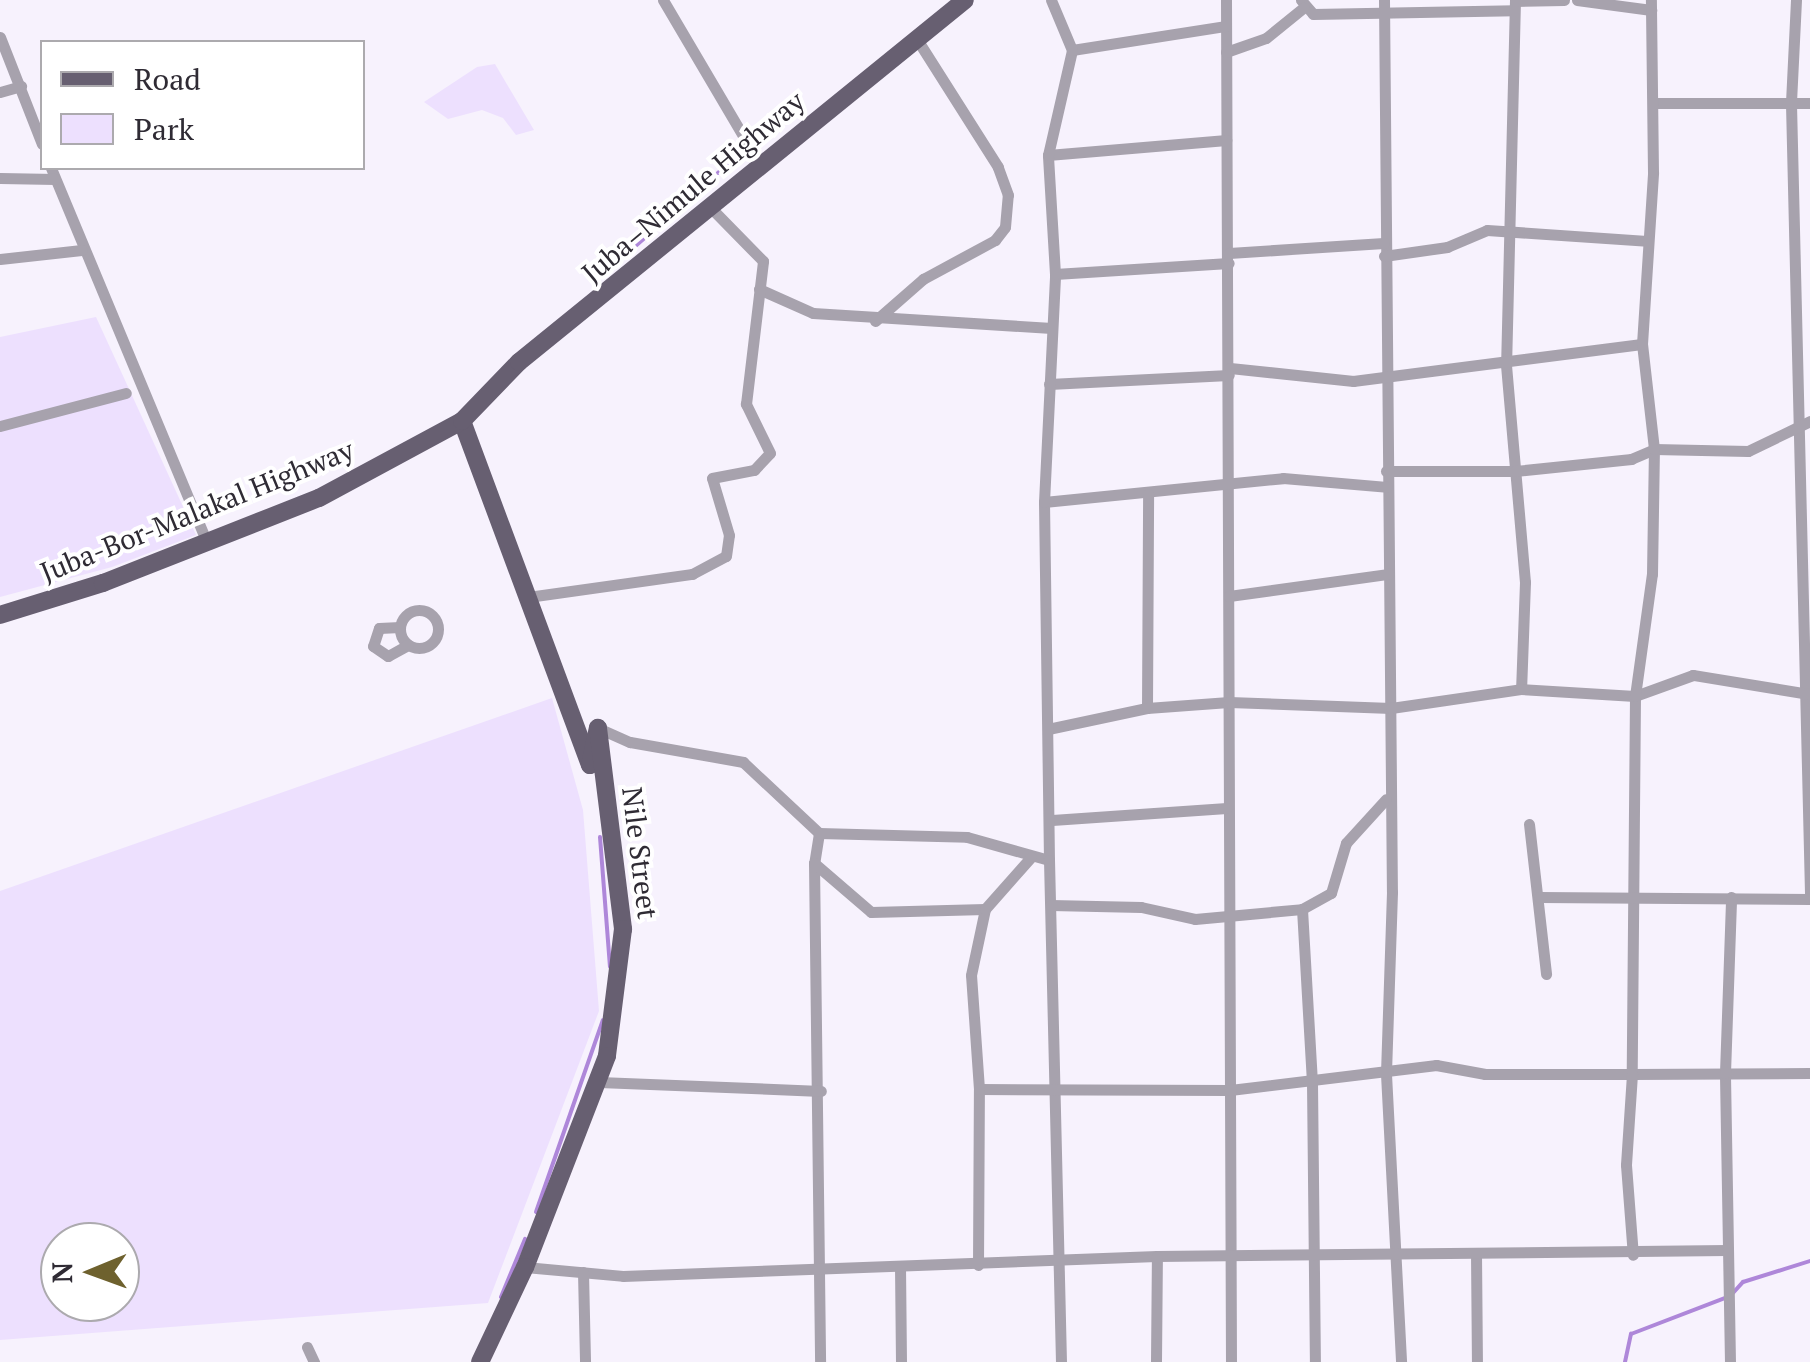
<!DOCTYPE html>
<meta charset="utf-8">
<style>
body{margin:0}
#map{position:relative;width:1810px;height:1362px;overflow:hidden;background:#f7f2fd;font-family:"PT Serif",serif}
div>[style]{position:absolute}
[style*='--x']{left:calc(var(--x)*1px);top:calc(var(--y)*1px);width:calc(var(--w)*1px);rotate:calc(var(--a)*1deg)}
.green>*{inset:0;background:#ede0fe}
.stream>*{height:4px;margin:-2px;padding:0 2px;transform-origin:2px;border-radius:2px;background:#ae87d9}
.minor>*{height:11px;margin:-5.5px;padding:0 5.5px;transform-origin:5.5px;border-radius:5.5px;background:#a7a2ad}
.minor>.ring{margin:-5.5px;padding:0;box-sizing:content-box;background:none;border:11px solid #a7a2ad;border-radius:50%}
.primary>*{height:18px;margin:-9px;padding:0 9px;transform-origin:9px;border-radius:9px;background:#675f71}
span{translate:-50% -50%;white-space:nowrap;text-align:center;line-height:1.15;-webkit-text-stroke:8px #fff;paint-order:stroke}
.street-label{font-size:28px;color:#2f2b34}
.legend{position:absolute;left:40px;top:40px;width:325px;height:130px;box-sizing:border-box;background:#fff;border:2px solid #acaaae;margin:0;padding:12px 18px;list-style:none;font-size:30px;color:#2f2b34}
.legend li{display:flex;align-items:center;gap:20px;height:50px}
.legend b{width:50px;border:2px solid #acaaae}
.north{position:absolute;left:40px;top:1222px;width:100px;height:100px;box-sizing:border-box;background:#fff;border:2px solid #acaaae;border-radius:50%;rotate:269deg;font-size:28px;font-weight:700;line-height:40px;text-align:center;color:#2f2b34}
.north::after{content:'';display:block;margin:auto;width:35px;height:45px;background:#6e612e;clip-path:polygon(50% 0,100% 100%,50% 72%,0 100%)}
</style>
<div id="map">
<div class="green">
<i style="clip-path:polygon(495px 64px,534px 130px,516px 135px,503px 118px,482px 110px,448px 119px,424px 102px,477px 67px)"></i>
<i style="clip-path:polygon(96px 317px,196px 535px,112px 567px,0 597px,0 337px)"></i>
<i style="clip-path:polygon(evenodd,552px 698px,583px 810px,599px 1011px,488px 1303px,0 1340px,0 891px,552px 698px,120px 1242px,120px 1302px,60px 1302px,60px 1242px,120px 1242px)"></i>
</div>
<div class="stream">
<i style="--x:688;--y:199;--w:70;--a:-41"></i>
<i style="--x:623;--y:257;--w:76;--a:-41.3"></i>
<i style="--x:600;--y:837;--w:130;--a:85.6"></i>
<i style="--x:536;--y:1212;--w:203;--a:-70.8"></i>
<i style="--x:1733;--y:1293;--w:15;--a:-48"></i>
<i style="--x:1743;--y:1282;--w:70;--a:-17.4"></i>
<i style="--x:501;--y:1297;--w:63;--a:-67.5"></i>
<i style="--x:1625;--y:1362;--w:29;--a:-78"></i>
<i style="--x:1631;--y:1334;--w:101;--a:-21"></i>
</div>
<div class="minor">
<i style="--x:663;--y:0;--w:191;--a:59.5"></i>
<i style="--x:1226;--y:0;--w:1362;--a:89.79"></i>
<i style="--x:1301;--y:0;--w:18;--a:49"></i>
<i style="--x:1313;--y:14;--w:201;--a:-1.1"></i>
<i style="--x:1384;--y:0;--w:892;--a:89.49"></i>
<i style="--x:1392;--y:892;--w:182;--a:91.9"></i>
<i style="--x:1386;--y:1074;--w:288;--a:87"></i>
<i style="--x:1515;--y:0;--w:365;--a:91.4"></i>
<i style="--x:1506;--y:365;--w:218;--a:85"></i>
<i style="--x:1525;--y:582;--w:107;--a:92.1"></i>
<i style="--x:1577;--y:0;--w:75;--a:7.7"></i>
<i style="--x:1796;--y:0;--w:104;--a:92.8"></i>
<i style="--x:1791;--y:104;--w:790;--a:88.62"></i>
<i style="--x:1515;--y:1;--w:49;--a:-1.2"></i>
<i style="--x:0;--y:37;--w:115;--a:68.6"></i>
<i style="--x:1072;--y:50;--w:156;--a:-8.9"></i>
<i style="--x:1226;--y:52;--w:42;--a:-19.3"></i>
<i style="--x:1266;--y:38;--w:48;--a:-39"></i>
<i style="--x:0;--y:92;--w:22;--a:-16"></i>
<i style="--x:1653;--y:103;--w:157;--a:0"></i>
<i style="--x:1048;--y:155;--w:179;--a:-4.8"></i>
<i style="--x:51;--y:168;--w:405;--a:67.4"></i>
<i style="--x:0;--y:178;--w:55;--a:1"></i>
<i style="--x:1229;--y:253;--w:155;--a:-3.7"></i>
<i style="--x:1384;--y:256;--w:64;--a:-8.1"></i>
<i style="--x:1447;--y:247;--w:43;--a:-23"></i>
<i style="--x:1487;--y:230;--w:160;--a:3.9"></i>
<i style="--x:0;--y:259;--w:82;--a:-6.3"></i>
<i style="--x:1055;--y:274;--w:174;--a:-3.6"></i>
<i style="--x:759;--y:289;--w:59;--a:24"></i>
<i style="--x:813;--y:313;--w:239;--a:3.6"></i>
<i style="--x:875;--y:321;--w:64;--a:-41.2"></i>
<i style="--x:923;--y:279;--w:82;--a:-28.4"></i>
<i style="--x:995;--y:240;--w:16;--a:-52"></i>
<i style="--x:1005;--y:227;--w:32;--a:-85"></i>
<i style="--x:1008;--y:195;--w:30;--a:-110"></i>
<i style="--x:998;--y:167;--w:153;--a:-122.4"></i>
<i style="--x:1230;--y:368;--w:124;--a:6"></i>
<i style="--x:1353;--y:381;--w:291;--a:-7.3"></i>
<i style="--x:1049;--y:384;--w:180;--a:-2.9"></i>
<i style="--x:0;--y:426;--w:130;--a:-14.7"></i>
<i style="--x:1386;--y:471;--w:129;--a:0"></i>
<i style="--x:1515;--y:471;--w:117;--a:-5.9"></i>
<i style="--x:1631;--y:459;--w:25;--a:-23"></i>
<i style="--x:1654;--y:449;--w:94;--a:1.2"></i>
<i style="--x:1748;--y:451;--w:69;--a:-25.8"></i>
<i style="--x:1044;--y:502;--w:240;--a:-5.7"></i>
<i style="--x:1283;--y:478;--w:104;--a:4.9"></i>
<i style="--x:1229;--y:596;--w:161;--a:-7.9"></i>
<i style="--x:528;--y:597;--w:166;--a:-8"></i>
<i style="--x:692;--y:574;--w:38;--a:-28"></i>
<i style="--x:726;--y:556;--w:21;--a:-82"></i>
<i style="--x:729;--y:535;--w:59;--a:-106.6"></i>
<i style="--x:712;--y:478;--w:43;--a:-10.8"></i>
<i style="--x:754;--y:470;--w:23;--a:-47"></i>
<i style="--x:770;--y:453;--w:55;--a:-116.1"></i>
<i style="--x:746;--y:404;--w:144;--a:-83.2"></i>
<i style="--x:763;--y:261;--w:74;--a:-134.5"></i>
<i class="ring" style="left:400px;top:610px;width:27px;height:27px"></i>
<i style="--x:400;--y:627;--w:21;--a:177"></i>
<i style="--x:379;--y:628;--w:19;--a:108"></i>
<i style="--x:373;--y:646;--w:18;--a:34"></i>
<i style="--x:388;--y:656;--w:23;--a:-29"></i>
<i style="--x:1809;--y:694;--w:118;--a:-170.7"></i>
<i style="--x:1693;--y:675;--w:62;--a:160.1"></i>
<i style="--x:1635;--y:696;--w:378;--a:90.5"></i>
<i style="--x:1632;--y:1074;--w:178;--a:-0.3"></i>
<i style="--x:1147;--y:708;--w:214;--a:-89.7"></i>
<i style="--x:598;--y:728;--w:35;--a:24"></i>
<i style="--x:630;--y:742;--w:115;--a:10"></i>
<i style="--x:743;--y:762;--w:104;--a:43.1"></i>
<i style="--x:819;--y:833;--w:30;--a:99"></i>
<i style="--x:814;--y:863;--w:499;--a:89.3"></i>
<i style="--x:1048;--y:729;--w:101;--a:-12"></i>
<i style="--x:1147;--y:708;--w:82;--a:-4.2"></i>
<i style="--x:1229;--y:702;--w:162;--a:2.1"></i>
<i style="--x:1391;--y:708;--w:131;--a:-8.3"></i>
<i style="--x:1521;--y:689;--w:114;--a:3.5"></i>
<i style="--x:1635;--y:696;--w:123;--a:-82.1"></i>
<i style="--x:1652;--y:574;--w:125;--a:-89.1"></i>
<i style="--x:1654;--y:449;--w:106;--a:-96.5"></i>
<i style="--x:1642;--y:344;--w:172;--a:-86.3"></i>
<i style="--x:1653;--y:172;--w:172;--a:-90.7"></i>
<i style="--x:1052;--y:820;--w:175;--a:-3.9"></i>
<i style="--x:1529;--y:824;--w:151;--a:83.5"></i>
<i style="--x:819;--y:833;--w:148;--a:1.5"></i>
<i style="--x:967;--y:837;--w:85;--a:15.7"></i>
<i style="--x:1049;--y:860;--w:358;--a:-90.8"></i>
<i style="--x:1044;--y:502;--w:228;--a:-87.2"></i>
<i style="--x:1055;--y:274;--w:119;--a:-93.4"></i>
<i style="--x:1048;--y:155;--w:108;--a:-77.1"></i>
<i style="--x:1072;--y:50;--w:54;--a:-112.8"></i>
<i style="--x:1049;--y:860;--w:502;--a:88.63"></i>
<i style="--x:814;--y:863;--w:75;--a:40.7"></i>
<i style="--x:871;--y:912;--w:114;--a:-1.5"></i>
<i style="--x:1539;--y:897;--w:271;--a:0.4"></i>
<i style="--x:1051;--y:905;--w:90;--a:1.3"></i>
<i style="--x:1141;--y:907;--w:55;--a:12.5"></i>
<i style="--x:1195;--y:919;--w:107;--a:-5.3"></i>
<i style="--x:1302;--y:909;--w:33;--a:-29"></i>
<i style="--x:1331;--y:893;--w:52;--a:-73.3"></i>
<i style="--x:1346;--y:843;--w:59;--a:-47.7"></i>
<i style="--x:1302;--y:909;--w:174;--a:86.7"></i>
<i style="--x:1312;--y:1083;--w:279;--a:89.4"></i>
<i style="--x:599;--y:1082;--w:222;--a:2.3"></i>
<i style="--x:979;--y:1089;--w:251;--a:0.2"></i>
<i style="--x:1230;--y:1090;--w:208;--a:-6.9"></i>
<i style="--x:1436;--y:1065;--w:50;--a:10.4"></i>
<i style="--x:1485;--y:1074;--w:147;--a:0"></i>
<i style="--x:1632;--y:1074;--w:91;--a:93.8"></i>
<i style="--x:1626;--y:1165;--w:90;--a:85.6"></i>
<i style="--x:1476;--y:1253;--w:109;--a:89.5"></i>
<i style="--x:978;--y:1265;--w:176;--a:-89.7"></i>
<i style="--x:979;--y:1089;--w:114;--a:-94"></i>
<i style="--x:971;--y:975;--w:67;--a:-78"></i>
<i style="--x:985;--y:909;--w:69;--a:-48.5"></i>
<i style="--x:900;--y:1266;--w:96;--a:89.4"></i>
<i style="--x:525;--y:1267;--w:98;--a:5.2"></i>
<i style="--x:623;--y:1276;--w:534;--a:-2.14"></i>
<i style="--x:1157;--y:1256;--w:570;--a:-0.6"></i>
<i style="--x:583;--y:1272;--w:90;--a:88.7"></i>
<i style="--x:307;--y:1347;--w:17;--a:65"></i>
<i style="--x:1156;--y:1362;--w:106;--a:-89.5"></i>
<i style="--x:1730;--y:1362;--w:289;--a:-91"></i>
<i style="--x:1725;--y:1073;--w:176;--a:-88"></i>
</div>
<div class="primary">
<i style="--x:462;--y:421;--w:367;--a:69.6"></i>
<i style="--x:590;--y:765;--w:38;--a:-78"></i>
<i style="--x:598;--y:728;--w:203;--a:82.9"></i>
<i style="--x:623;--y:929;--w:128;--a:97.2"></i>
<i style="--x:607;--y:1056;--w:226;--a:111.2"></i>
<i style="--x:525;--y:1267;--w:105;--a:115.3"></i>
<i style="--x:0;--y:615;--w:108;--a:-17.3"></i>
<i style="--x:103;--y:583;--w:232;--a:-21.5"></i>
<i style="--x:319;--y:498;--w:162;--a:-28.3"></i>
<i style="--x:462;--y:421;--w:82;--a:-46"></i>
<i style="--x:519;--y:362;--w:574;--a:-39.06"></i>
</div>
<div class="street-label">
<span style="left:693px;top:187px;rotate:-40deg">Juba–Nimule Highway</span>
<span style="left:197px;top:511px;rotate:-22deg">Juba-Bor-Malakal Highway</span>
<span style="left:640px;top:853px;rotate:83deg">Nile Street</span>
</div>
<ul class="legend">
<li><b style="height:12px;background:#675f71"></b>Road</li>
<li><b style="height:28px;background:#ede0fe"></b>Park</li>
</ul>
<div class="north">N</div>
</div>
